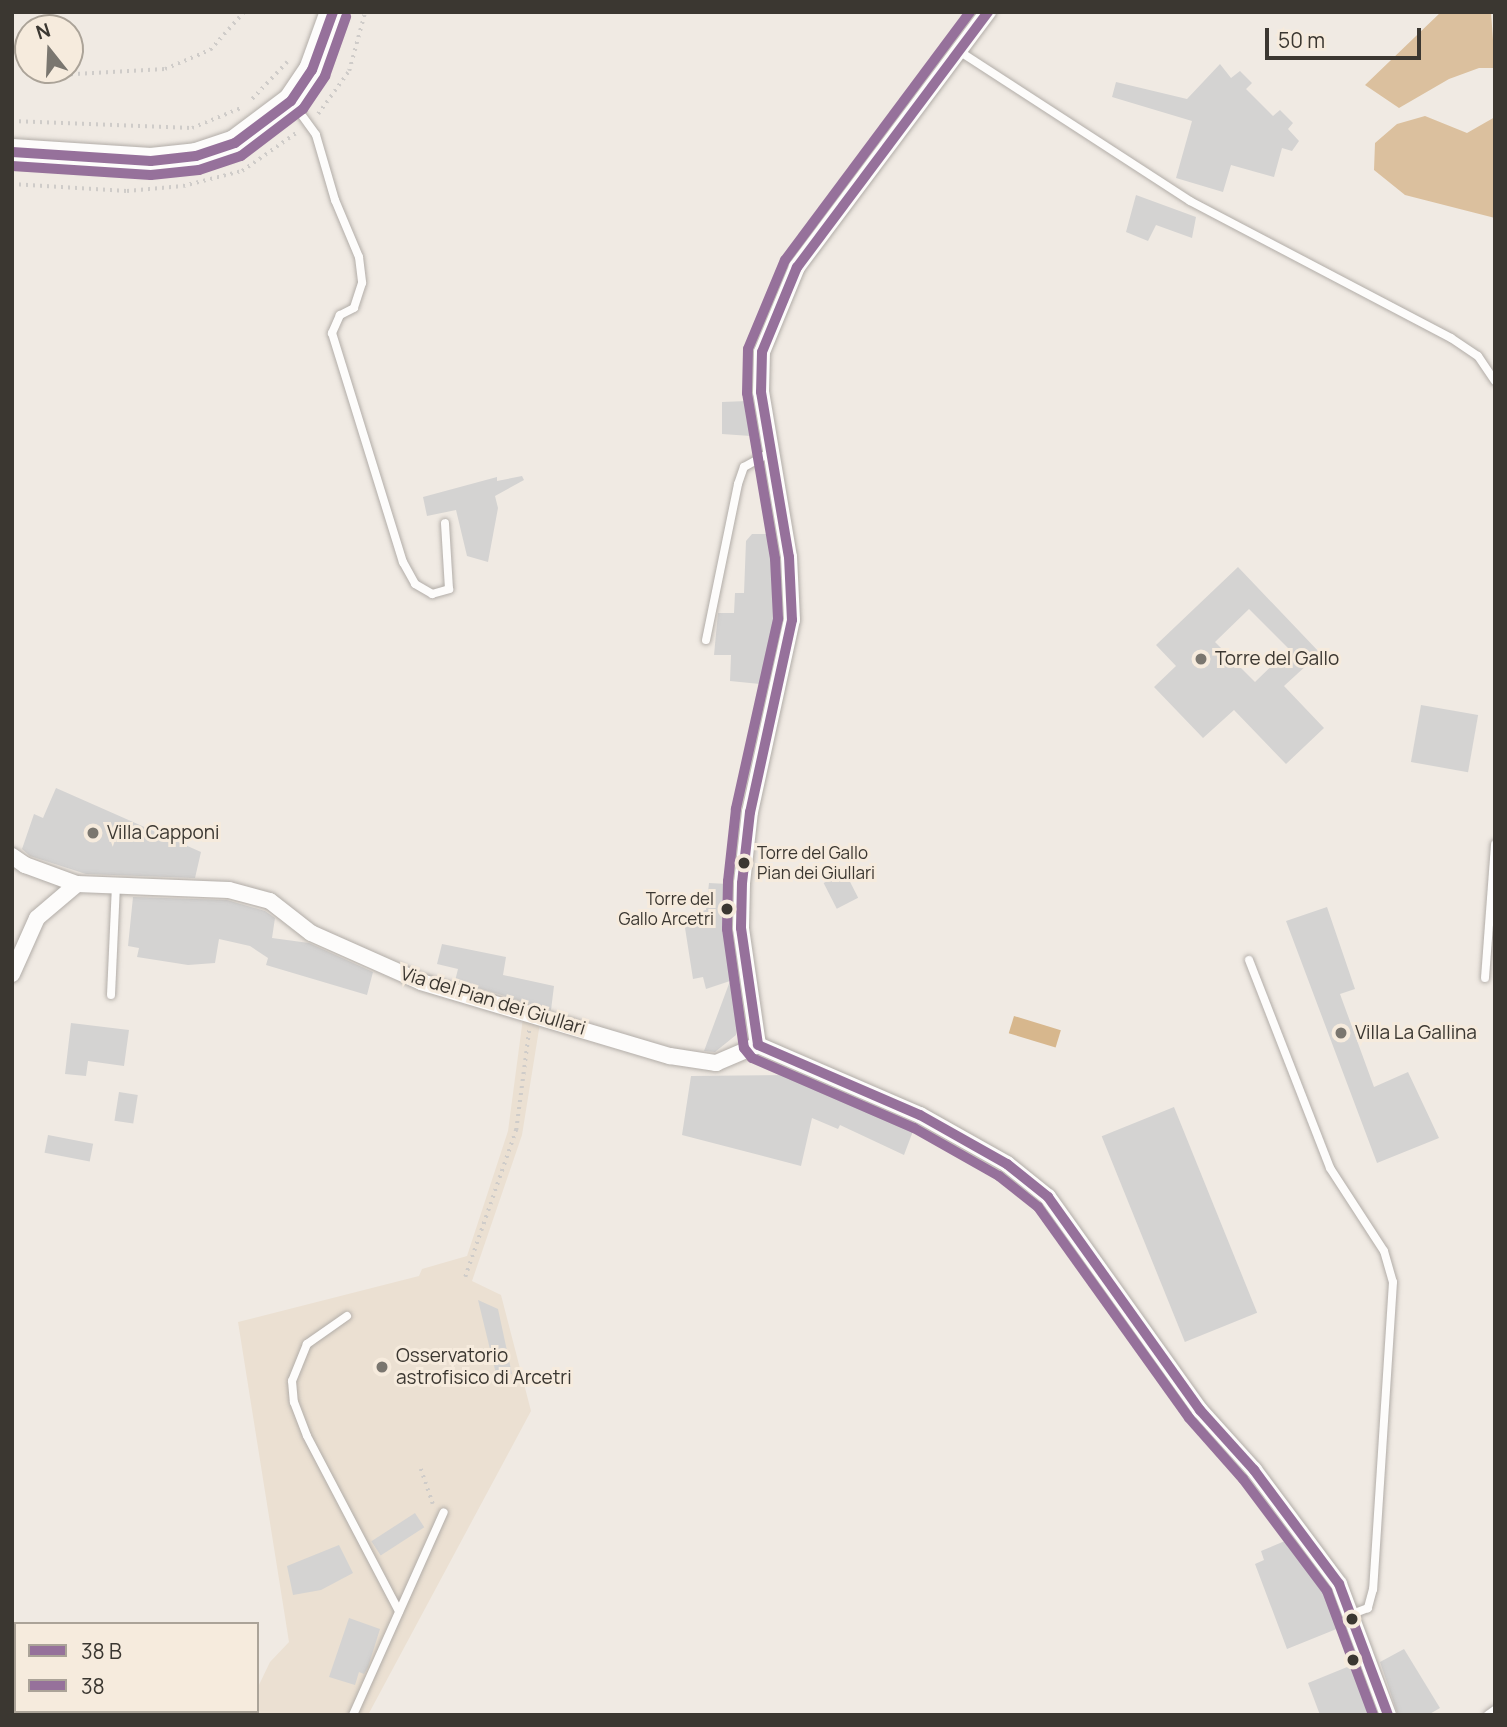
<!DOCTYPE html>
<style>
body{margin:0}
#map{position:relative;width:1507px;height:1727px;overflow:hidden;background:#f0eae3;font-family:Manrope,sans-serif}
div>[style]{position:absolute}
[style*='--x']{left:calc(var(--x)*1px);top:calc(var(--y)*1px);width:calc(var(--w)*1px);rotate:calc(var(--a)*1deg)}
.built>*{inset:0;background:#ebe0d2}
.forest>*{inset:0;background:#dbc09e}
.water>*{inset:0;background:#d7b78d;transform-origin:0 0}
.building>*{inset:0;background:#d4d3d2;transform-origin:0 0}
.path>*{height:3.5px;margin-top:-1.75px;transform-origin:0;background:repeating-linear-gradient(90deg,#cfccc9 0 2px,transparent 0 7px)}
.roads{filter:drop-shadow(0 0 2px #b2ada8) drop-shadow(0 0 2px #b2ada8)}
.lane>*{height:8px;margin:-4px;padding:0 4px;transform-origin:4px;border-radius:4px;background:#fdfcfb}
.street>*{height:16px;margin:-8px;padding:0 8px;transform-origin:8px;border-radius:8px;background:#fdfcfb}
.primary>*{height:26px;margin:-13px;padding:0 13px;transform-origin:13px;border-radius:13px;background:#fdfcfb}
.bus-1>*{height:10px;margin:-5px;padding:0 5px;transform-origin:5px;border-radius:5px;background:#96719b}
.bus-2>*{height:10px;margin:-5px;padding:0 5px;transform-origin:5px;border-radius:5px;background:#96719b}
.dots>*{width:19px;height:19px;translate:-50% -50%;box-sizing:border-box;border:4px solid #f6ebdd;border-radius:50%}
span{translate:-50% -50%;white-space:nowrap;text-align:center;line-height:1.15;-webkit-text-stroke:6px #f6ebdd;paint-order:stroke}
.bus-label{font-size:17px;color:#3b3731}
.left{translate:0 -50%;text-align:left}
.right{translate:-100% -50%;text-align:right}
.poi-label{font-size:19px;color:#3b3731}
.street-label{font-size:19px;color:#3b3731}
.frame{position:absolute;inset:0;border:14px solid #3b3731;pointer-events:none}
.legend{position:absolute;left:14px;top:1622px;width:245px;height:91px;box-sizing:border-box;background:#f6ebdd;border:2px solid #aba398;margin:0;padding:9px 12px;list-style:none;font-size:21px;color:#3b3731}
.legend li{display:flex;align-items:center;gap:14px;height:35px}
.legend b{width:35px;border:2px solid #aba398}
.north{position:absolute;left:14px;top:14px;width:70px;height:70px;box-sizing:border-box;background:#f6ebdd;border:2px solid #aba398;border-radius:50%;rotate:342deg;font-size:19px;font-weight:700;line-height:28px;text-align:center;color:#3b3731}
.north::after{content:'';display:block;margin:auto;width:24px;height:32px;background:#7a766f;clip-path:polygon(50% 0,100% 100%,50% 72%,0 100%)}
.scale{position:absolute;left:1265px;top:28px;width:156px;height:32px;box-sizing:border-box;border:4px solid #3b3731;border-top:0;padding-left:9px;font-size:21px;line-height:24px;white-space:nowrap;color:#3b3731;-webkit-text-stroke:5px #f6ebdd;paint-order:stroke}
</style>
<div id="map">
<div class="built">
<i style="clip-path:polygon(523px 1018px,540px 1023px,522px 1135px,472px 1281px,501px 1295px,531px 1411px,368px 1715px,245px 1715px,257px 1711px,257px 1689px,270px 1662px,289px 1642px,238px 1322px,419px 1276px,422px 1269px,467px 1256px,508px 1131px)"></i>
</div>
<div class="forest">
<i style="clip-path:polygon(1441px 12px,1491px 12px,1495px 68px,1479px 68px,1449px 79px,1399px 108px,1365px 85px)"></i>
<i style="clip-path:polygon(1425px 116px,1467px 133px,1495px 117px,1495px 218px,1405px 195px,1374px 170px,1375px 143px,1397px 124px)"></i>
</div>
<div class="water">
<i style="left:1014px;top:1016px;width:49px;height:18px;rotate:17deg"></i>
</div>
<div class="building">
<i style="clip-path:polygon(1220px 64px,1231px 78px,1240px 71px,1252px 83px,1246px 89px,1273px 116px,1280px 110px,1293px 123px,1288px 129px,1299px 141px,1292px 151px,1282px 148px,1274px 177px,1231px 165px,1223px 192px,1176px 178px,1192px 121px,1112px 97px,1116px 82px,1187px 99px)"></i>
<i style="clip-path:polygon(1136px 195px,1196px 217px,1192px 238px,1156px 225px,1148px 241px,1126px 232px)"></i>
<i style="clip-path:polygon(747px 401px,751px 436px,722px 434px,722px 402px)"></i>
<i style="clip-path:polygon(522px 476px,524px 480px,495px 496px,498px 508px,488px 562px,467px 556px,456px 510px,427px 516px,423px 497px,497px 477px,497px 481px)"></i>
<i style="clip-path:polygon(752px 534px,771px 534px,777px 589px,770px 654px,760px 684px,730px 681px,731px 655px,714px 655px,718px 613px,734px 613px,735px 593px,744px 593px,746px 541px)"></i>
<i style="clip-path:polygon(evenodd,1238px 567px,1320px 653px,1284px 686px,1324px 728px,1286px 764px,1234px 710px,1203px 738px,1154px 687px,1176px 666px,1156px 645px,1238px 567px,1249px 609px,1289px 649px,1255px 682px,1215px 642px,1249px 609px)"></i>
<i style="left:1421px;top:705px;width:58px;height:58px;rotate:10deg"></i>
<i style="clip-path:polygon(56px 788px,201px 852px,195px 878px,86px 874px,30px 856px,22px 849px,34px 814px,43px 818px)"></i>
<i style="left:845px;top:872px;width:29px;height:24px;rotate:63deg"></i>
<i style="clip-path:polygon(709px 883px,728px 884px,722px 911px,732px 981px,741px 1007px,736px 1035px,715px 1052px,704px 1051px,730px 981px,706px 989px,703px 977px,693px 979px,683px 915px,706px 910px)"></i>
<i style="clip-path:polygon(133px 897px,227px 900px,265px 911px,275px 918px,272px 938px,309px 943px,373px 972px,367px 995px,266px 965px,268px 958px,250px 946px,219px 939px,215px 963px,188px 965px,137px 957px,139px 948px,128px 946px)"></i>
<i style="clip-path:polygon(1327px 907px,1355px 989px,1340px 994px,1374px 1087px,1408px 1072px,1439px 1138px,1377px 1163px,1286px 921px)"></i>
<i style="clip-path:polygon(442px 944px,506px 957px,503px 975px,554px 986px,551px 1010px,455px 981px,458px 969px,437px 964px)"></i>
<i style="clip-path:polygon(71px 1023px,129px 1030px,124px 1066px,88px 1061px,86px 1076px,65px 1074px)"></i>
<i style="clip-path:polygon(794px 1075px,856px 1099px,913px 1131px,904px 1155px,840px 1125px,838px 1129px,812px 1118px,801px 1166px,682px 1135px,691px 1076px)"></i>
<i style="left:119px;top:1092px;width:19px;height:29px;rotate:9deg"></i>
<i style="left:1174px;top:1107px;width:222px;height:78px;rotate:68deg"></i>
<i style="left:48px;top:1135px;width:46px;height:18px;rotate:11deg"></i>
<i style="clip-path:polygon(478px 1300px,498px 1309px,512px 1374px,497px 1378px)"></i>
<i style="left:415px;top:1513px;width:17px;height:52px;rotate:57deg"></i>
<i style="clip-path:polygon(1292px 1538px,1315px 1569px,1339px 1628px,1287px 1649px,1255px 1564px,1264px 1560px,1261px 1551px)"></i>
<i style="clip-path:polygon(339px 1545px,353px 1573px,321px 1590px,293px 1595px,287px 1566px)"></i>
<i style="clip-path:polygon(349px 1618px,380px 1629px,368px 1667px,364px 1674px,359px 1672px,355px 1685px,329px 1677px)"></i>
<i style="clip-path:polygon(1404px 1649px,1440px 1708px,1428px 1715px,1398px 1715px,1380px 1662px)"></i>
<i style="clip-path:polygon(1357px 1663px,1377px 1715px,1320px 1715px,1308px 1683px)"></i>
</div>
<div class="path">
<i style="--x:57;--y:75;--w:108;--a:-3.2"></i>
<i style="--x:165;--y:69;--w:49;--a:-22.9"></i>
<i style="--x:210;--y:50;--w:51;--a:-48.2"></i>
<i style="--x:252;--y:99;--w:52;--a:-46.5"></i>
<i style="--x:318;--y:114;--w:53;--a:-54.2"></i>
<i style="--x:349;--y:71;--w:61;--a:-74.8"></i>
<i style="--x:12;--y:121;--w:180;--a:2.2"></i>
<i style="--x:192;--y:128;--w:53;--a:-22.2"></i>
<i style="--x:12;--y:184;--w:115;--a:3.5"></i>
<i style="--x:127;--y:191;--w:56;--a:-5.1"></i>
<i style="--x:183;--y:186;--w:61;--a:-14.3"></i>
<i style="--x:242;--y:171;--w:66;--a:-35.1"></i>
<i style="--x:465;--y:1277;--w:156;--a:-70.9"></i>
<i style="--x:516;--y:1130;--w:101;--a:-82.6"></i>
<i style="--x:421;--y:1469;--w:37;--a:71"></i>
</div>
<div class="roads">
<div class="lane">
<i style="--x:959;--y:51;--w:275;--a:33"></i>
<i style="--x:1190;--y:201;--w:295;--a:27.7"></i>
<i style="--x:1451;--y:338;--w:32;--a:34"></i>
<i style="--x:1478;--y:356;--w:30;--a:56"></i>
<i style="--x:293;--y:103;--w:39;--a:54"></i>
<i style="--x:316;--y:135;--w:68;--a:73.7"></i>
<i style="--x:335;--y:200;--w:62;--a:67.2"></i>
<i style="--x:359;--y:257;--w:26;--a:83"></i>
<i style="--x:362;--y:283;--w:26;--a:108"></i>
<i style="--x:354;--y:308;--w:16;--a:153"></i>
<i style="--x:340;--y:315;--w:20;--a:114"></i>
<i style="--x:332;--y:333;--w:240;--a:72.8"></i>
<i style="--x:403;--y:562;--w:25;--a:61"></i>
<i style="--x:415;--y:584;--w:20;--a:30"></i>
<i style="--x:432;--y:594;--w:18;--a:-16"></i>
<i style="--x:449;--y:589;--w:66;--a:-93.5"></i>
<i style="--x:706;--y:640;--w:159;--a:-78.4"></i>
<i style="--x:738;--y:484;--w:18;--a:-71"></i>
<i style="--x:744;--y:467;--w:31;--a:-29"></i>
<i style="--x:1249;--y:960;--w:223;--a:68.7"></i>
<i style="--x:1330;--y:1168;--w:99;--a:57"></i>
<i style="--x:1384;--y:1251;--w:32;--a:74"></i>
<i style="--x:1393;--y:1282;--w:308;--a:93.7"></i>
<i style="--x:1373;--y:1589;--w:20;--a:105"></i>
<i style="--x:1368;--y:1608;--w:19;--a:159"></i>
<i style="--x:1485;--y:978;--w:134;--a:-85.7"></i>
<i style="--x:111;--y:995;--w:110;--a:-87.4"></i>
<i style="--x:347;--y:1316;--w:49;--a:145"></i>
<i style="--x:307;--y:1344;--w:40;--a:112"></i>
<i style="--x:292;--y:1381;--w:21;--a:85"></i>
<i style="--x:294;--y:1402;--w:36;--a:69"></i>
<i style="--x:307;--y:1436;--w:198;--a:62.3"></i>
<i style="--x:353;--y:1715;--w:222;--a:-65.9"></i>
<i style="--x:1488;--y:1715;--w:9;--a:-36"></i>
</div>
<div class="street">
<i style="--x:12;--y:856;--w:16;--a:35"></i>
<i style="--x:25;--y:865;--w:55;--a:20.1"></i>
<i style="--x:77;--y:884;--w:152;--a:2.3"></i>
<i style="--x:229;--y:890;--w:42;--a:15"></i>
<i style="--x:270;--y:901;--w:52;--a:38"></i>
<i style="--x:311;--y:933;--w:120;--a:24"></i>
<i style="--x:421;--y:982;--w:260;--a:16.6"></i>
<i style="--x:670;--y:1056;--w:47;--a:8.7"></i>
<i style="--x:716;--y:1063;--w:46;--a:-23.2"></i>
<i style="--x:12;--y:974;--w:61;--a:-65.9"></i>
<i style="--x:37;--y:918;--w:52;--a:-40.4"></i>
<i style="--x:758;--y:1045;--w:118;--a:-98.3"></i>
<i style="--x:741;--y:928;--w:45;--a:-88.7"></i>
<i style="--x:742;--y:883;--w:71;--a:-83.6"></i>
<i style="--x:750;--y:812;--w:197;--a:-77.7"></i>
<i style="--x:792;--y:620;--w:63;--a:-92.7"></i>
<i style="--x:789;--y:557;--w:167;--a:-99.6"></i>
<i style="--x:761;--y:392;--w:40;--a:-88.6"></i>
<i style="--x:762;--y:352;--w:92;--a:-67.6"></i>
<i style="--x:797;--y:267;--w:319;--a:-53.2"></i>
<i style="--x:758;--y:1045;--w:176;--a:23.4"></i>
<i style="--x:920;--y:1115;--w:100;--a:29.4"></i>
<i style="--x:1007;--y:1164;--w:53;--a:38.8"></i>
<i style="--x:1048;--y:1197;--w:262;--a:54.5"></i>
<i style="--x:1200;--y:1410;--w:81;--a:48"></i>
<i style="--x:1254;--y:1470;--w:142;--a:53.3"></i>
<i style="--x:1339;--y:1584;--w:140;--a:69.5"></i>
</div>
<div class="primary">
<i style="--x:12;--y:152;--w:139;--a:3.7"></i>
<i style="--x:151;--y:161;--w:45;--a:-6.3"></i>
<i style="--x:196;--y:156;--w:41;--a:-18.4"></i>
<i style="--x:235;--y:143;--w:70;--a:-36.9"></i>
<i style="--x:291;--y:101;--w:37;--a:-56"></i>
<i style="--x:312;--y:70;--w:62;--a:-70.1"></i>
</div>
</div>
<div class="bus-1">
<i style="--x:988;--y:12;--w:319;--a:126.8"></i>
<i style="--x:797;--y:267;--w:92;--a:112.4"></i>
<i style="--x:762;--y:352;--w:40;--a:91.4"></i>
<i style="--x:761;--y:392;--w:167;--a:80.4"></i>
<i style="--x:789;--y:557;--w:63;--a:87.3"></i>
<i style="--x:792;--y:620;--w:197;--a:102.3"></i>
<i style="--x:750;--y:812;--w:71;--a:96.4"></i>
<i style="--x:742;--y:883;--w:45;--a:91.3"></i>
<i style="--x:741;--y:928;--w:118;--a:81.7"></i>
<i style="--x:758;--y:1045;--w:176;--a:23.4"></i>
<i style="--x:920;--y:1115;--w:100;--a:29.4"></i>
<i style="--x:1007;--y:1164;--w:53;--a:38.8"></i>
<i style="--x:1048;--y:1197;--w:262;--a:54.5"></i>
<i style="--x:1200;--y:1410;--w:81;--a:48"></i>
<i style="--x:1254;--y:1470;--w:142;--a:53.3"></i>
<i style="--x:1339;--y:1584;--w:140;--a:69.5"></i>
<i style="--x:12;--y:152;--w:139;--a:3.7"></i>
<i style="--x:151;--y:161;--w:45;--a:-6.3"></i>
<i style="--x:196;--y:156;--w:41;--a:-18.4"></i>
<i style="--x:235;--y:143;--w:70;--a:-36.9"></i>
<i style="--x:291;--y:101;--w:37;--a:-56"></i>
<i style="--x:312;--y:70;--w:62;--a:-70.1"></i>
</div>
<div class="bus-2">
<i style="--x:970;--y:12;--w:309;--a:126.7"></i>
<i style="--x:785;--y:260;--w:96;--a:112.6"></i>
<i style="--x:748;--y:349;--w:44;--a:91.3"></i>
<i style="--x:747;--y:393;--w:168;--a:80.4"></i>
<i style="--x:775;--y:559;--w:60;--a:87.1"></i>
<i style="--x:778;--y:619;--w:195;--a:102.5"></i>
<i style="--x:736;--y:809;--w:72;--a:96.3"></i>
<i style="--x:728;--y:881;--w:48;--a:91.2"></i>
<i style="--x:727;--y:929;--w:120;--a:81.9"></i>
<i style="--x:744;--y:1048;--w:13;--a:51"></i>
<i style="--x:752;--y:1058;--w:176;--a:23.4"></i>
<i style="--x:914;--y:1128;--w:98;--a:29.5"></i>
<i style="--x:999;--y:1176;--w:50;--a:38.5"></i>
<i style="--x:1038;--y:1207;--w:259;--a:54.4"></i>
<i style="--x:1189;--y:1418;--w:81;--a:48.5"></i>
<i style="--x:1243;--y:1479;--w:140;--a:53.1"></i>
<i style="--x:1327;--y:1591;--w:132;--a:69.6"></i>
<i style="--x:12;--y:166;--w:139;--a:3.7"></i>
<i style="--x:151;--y:175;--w:48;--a:-5.9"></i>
<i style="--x:199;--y:170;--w:44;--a:-18.4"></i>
<i style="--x:241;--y:156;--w:78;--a:-37.2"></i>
<i style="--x:303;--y:109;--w:40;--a:-56"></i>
<i style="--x:325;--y:76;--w:63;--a:-70.4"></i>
</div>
<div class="dots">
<i style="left:1201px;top:659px;background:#7a766f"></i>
<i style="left:93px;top:833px;background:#7a766f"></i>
<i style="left:744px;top:863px;background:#3b3731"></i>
<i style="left:727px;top:909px;background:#3b3731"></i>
<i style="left:1341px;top:1033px;background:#7a766f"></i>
<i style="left:382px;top:1367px;background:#7a766f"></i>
<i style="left:1352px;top:1619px;background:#3b3731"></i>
<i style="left:1353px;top:1660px;background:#3b3731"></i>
</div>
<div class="bus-label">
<span class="left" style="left:757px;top:863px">Torre del Gallo<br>Pian dei Giullari</span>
<span class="right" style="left:714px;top:909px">Torre del<br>Gallo Arcetri</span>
</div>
<div class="poi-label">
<span class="left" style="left:1215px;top:659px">Torre del Gallo</span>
<span class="left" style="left:107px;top:833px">Villa Capponi</span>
<span class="left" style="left:1355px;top:1033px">Villa La Gallina</span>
<span class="left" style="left:396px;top:1367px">Osservatorio<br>astrofisico di Arcetri</span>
</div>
<div class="street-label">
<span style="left:493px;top:1001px;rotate:17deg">Via del Pian dei Giullari</span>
</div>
<div class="frame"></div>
<ul class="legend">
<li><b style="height:9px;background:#96719b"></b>38 B</li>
<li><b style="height:9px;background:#96719b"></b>38</li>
</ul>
<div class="north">N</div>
<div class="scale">50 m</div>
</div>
